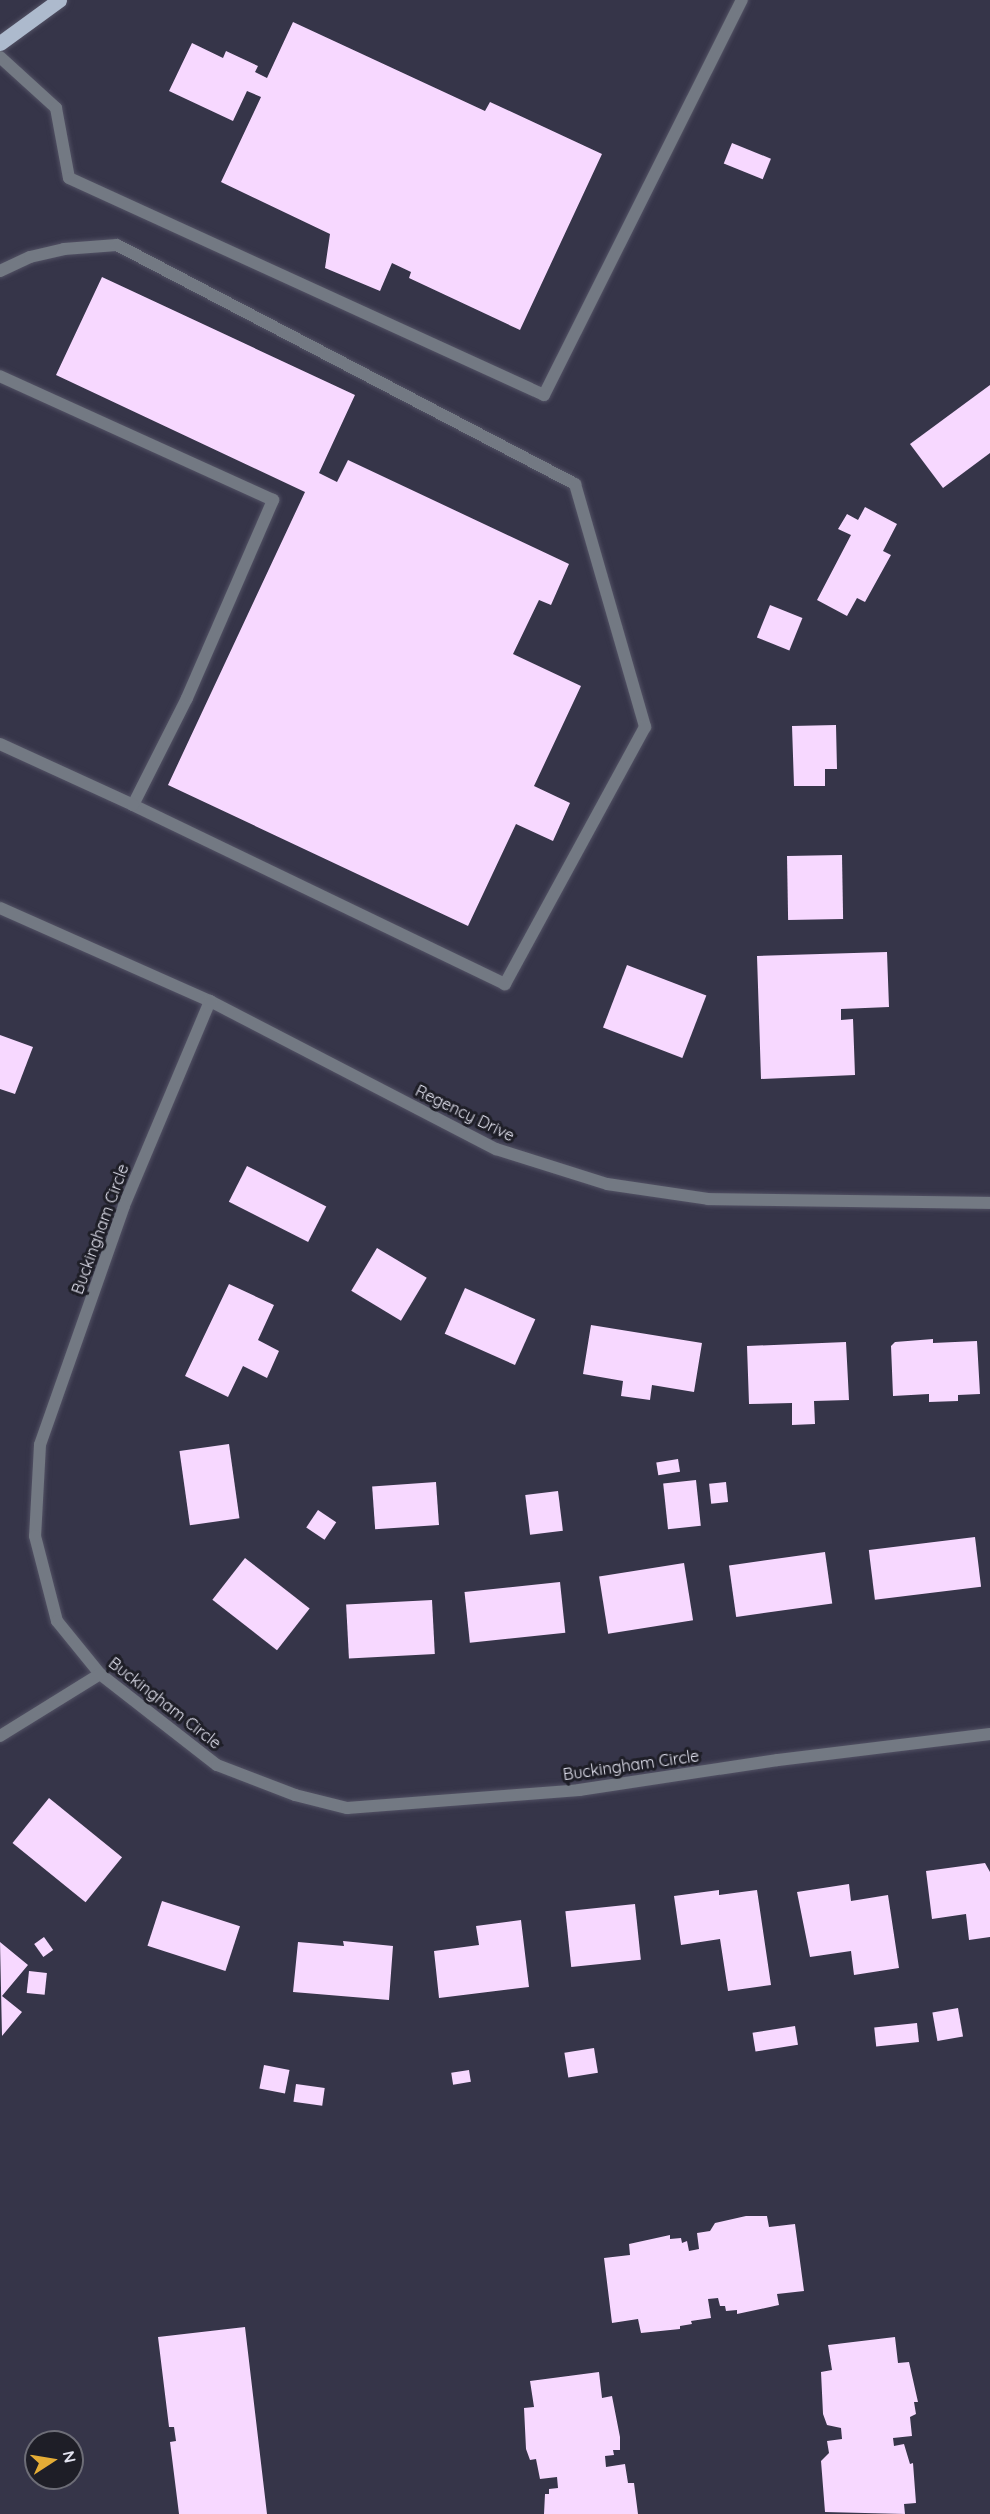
<!DOCTYPE html>
<style>
body{margin:0}
#map{position:relative;width:990px;height:2514px;overflow:hidden;background:#363549;font-family:Quicksand,sans-serif}
div>[style]{position:absolute}
[style*='--x']{left:calc(var(--x)*1px);top:calc(var(--y)*1px);width:calc(var(--w)*1px);rotate:calc(var(--a)*1deg)}
.building>*{inset:0;background:#f7d8ff;transform-origin:0 0}
.roads{filter:drop-shadow(0 0 2px #525164) drop-shadow(0 0 2px #525164)}
.service>*{height:12px;margin:-6px;padding:0 6px;transform-origin:6px;border-radius:6px;background:#737983}
.minor>*{height:12px;margin:-6px;padding:0 6px;transform-origin:6px;border-radius:6px;background:#737983}
.primary>*{height:15px;margin:-7.5px;padding:0 7.5px;transform-origin:7.5px;border-radius:7.5px;background:#adbacd}
span{translate:-50% -50%;white-space:nowrap;text-align:center;line-height:1.15;-webkit-text-stroke:6px #1e1e27;paint-order:stroke}
.street-label{font-size:16px;color:#e3e3f0}
.north{position:absolute;left:24px;top:2430px;width:60px;height:60px;box-sizing:border-box;background:#1e1e27;border:2px solid #6d6d77;border-radius:50%;rotate:78deg;font-size:16px;font-weight:700;line-height:24px;text-align:center;color:#e3e3f0}
.north::after{content:'';display:block;margin:auto;width:21px;height:27px;background:#e5ad36;clip-path:polygon(50% 0,100% 100%,50% 72%,0 100%)}
</style>
<div id="map">
<div class="building">
<i style="clip-path:polygon(293px 22px,485px 111px,490px 102px,602px 154px,520px 330px,409px 278px,411px 272px,392px 263px,380px 291px,325px 268px,330px 234px,221px 182px,261px 97px,247px 91px,233px 121px,169px 91px,192px 43px,223px 58px,226px 51px,258px 66px,255px 72px,267px 78px)"></i>
<i style="left:732px;top:143px;width:42px;height:22px;rotate:22deg"></i>
<i style="clip-path:polygon(102px 277px,355px 395px,319px 473px,337px 482px,348px 460px,569px 564px,551px 605px,539px 600px,513px 654px,581px 686px,534px 786px,570px 803px,553px 841px,516px 824px,468px 926px,168px 785px,305px 492px,56px 375px)"></i>
<i style="clip-path:polygon(990px 385px,990px 453px,943px 488px,910px 444px)"></i>
<i style="clip-path:polygon(865px 507px,897px 524px,883px 551px,891px 555px,865px 602px,857px 598px,847px 616px,817px 600px,851px 535px,838px 529px,847px 514px,858px 520px)"></i>
<i style="left:770px;top:605px;width:35px;height:35px;rotate:22deg"></i>
<i style="clip-path:polygon(836px 725px,837px 769px,825px 769px,825px 786px,794px 786px,792px 726px)"></i>
<i style="left:842px;top:855px;width:64px;height:55px;rotate:89deg"></i>
<i style="clip-path:polygon(887px 952px,889px 1007px,841px 1009px,841px 1020px,853px 1019px,855px 1075px,761px 1079px,757px 956px)"></i>
<i style="left:627px;top:965px;width:85px;height:67px;rotate:21deg"></i>
<i style="clip-path:polygon(0 1035px,33px 1047px,15px 1094px,0 1089px)"></i>
<i style="left:247px;top:1166px;width:89px;height:40px;rotate:27deg"></i>
<i style="left:377px;top:1248px;width:58px;height:50px;rotate:31deg"></i>
<i style="clip-path:polygon(229px 1284px,274px 1305px,258px 1340px,279px 1351px,267px 1378px,243px 1366px,228px 1397px,185px 1376px)"></i>
<i style="left:465px;top:1288px;width:77px;height:50px;rotate:24deg"></i>
<i style="clip-path:polygon(591px 1325px,702px 1343px,694px 1392px,652px 1385px,650px 1400px,621px 1396px,623px 1381px,583px 1374px)"></i>
<i style="clip-path:polygon(933px 1339px,933px 1343px,977px 1341px,980px 1394px,958px 1395px,958px 1401px,929px 1402px,929px 1394px,893px 1396px,891px 1346px,895px 1342px)"></i>
<i style="clip-path:polygon(846px 1342px,849px 1400px,814px 1401px,815px 1424px,792px 1425px,792px 1403px,749px 1404px,747px 1346px)"></i>
<i style="left:229px;top:1444px;width:75px;height:50px;rotate:82deg"></i>
<i style="left:678px;top:1459px;width:13px;height:22px;rotate:81deg"></i>
<i style="left:696px;top:1480px;width:46px;height:33px;rotate:84deg"></i>
<i style="left:436px;top:1482px;width:43px;height:64px;rotate:86deg"></i>
<i style="left:726px;top:1482px;width:20px;height:17px;rotate:84deg"></i>
<i style="left:558px;top:1491px;width:40px;height:33px;rotate:83deg"></i>
<i style="left:318px;top:1510px;width:22px;height:21px;rotate:34deg"></i>
<i style="left:975px;top:1537px;width:50px;height:107px;rotate:83deg"></i>
<i style="left:825px;top:1552px;width:52px;height:97px;rotate:82deg"></i>
<i style="left:245px;top:1558px;width:82px;height:53px;rotate:38deg"></i>
<i style="left:684px;top:1563px;width:58px;height:86px;rotate:81deg"></i>
<i style="left:560px;top:1582px;width:51px;height:96px;rotate:84deg"></i>
<i style="left:432px;top:1600px;width:54px;height:86px;rotate:87deg"></i>
<i style="left:49px;top:1798px;width:94px;height:58px;rotate:39deg"></i>
<i style="clip-path:polygon(985px 1863px,990px 1872px,990px 1937px,969px 1940px,966px 1914px,932px 1919px,926px 1871px)"></i>
<i style="clip-path:polygon(849px 1884px,851px 1901px,888px 1895px,899px 1968px,854px 1975px,851px 1951px,810px 1957px,797px 1892px)"></i>
<i style="clip-path:polygon(719px 1890px,719px 1895px,757px 1890px,771px 1985px,728px 1991px,720px 1939px,681px 1945px,674px 1896px)"></i>
<i style="left:162px;top:1901px;width:82px;height:47px;rotate:18deg"></i>
<i style="left:635px;top:1904px;width:56px;height:70px;rotate:84deg"></i>
<i style="clip-path:polygon(521px 1920px,529px 1987px,439px 1998px,434px 1951px,479px 1945px,476px 1926px)"></i>
<i style="left:44px;top:1937px;width:16px;height:12px;rotate:55deg"></i>
<i style="clip-path:polygon(343px 1941px,393px 1946px,389px 2000px,293px 1992px,298px 1942px,344px 1946px)"></i>
<i style="clip-path:polygon(0 1942px,28px 1965px,2px 1996px,22px 2012px,2px 2036px)"></i>
<i style="left:29px;top:1971px;width:18px;height:22px;rotate:6deg"></i>
<i style="left:958px;top:2008px;width:29px;height:26px;rotate:80deg"></i>
<i style="left:917px;top:2023px;width:19px;height:43px;rotate:84deg"></i>
<i style="left:795px;top:2026px;width:19px;height:43px;rotate:81deg"></i>
<i style="left:594px;top:2048px;width:25px;height:30px;rotate:81deg"></i>
<i style="left:264px;top:2065px;width:26px;height:24px;rotate:11deg"></i>
<i style="left:469px;top:2070px;width:12px;height:18px;rotate:81deg"></i>
<i style="left:296px;top:2084px;width:29px;height:18px;rotate:8deg"></i>
<i style="clip-path:polygon(746px 2216px,767px 2216px,769px 2227px,795px 2224px,804px 2291px,777px 2294px,779px 2305px,737px 2314px,737px 2310px,726px 2311px,725px 2306px,720px 2306px,718px 2298px,708px 2299px,711px 2318px,691px 2321px,692px 2324px,680px 2326px,680px 2329px,641px 2333px,638px 2319px,612px 2323px,604px 2258px,630px 2255px,629px 2244px,670px 2235px,670px 2239px,681px 2238px,682px 2243px,687px 2241px,689px 2251px,699px 2249px,697px 2233px,710px 2231px,715px 2223px)"></i>
<i style="clip-path:polygon(245px 2327px,267px 2514px,179px 2514px,170px 2442px,176px 2441px,174px 2427px,169px 2427px,158px 2337px)"></i>
<i style="clip-path:polygon(895px 2337px,898px 2363px,909px 2362px,918px 2402px,914px 2402px,916px 2414px,910px 2417px,912px 2436px,893px 2438px,894px 2446px,904px 2444px,910px 2464px,913px 2463px,916px 2503px,904px 2504px,905px 2514px,825px 2512px,821px 2461px,829px 2453px,827px 2441px,842px 2439px,841px 2428px,827px 2425px,823px 2414px,821px 2372px,832px 2370px,828px 2345px)"></i>
<i style="clip-path:polygon(599px 2372px,602px 2398px,612px 2396px,620px 2437px,620px 2450px,613px 2450px,614px 2455px,605px 2456px,606px 2467px,625px 2464px,628px 2483px,634px 2483px,638px 2514px,544px 2514px,545px 2494px,549px 2494px,549px 2489px,558px 2488px,557px 2477px,540px 2479px,536px 2459px,530px 2460px,526px 2449px,524px 2408px,534px 2407px,530px 2381px)"></i>
</div>
<div class="roads">
<div class="service">
<i style="--x:0;--y:57;--w:76;--a:42.3"></i>
<i style="--x:56;--y:108;--w:71;--a:79.5"></i>
<i style="--x:69;--y:178;--w:522;--a:24.55"></i>
<i style="--x:544;--y:395;--w:442;--a:-63.4"></i>
<i style="--x:0;--y:271;--w:33;--a:-25"></i>
<i style="--x:30;--y:257;--w:35;--a:-13"></i>
<i style="--x:64;--y:249;--w:53;--a:-4.3"></i>
<i style="--x:117;--y:245;--w:517;--a:27.56"></i>
<i style="--x:575;--y:484;--w:253;--a:73.9"></i>
<i style="--x:645;--y:727;--w:293;--a:118.6"></i>
<i style="--x:505;--y:984;--w:413;--a:-154.3"></i>
<i style="--x:133;--y:805;--w:120;--a:-63.2"></i>
<i style="--x:187;--y:698;--w:216;--a:-66.5"></i>
<i style="--x:273;--y:500;--w:300;--a:-155.6"></i>
<i style="--x:0;--y:744;--w:146;--a:24.6"></i>
</div>
<div class="minor">
<i style="--x:0;--y:908;--w:230;--a:23.9"></i>
<i style="--x:210;--y:1001;--w:322;--a:27.4"></i>
<i style="--x:496;--y:1149;--w:116;--a:17.5"></i>
<i style="--x:607;--y:1184;--w:102;--a:8.4"></i>
<i style="--x:708;--y:1199;--w:282;--a:0.8"></i>
<i style="--x:210;--y:1001;--w:222;--a:112.8"></i>
<i style="--x:124;--y:1206;--w:253;--a:109.4"></i>
<i style="--x:40;--y:1445;--w:91;--a:93.1"></i>
<i style="--x:35;--y:1536;--w:88;--a:75.5"></i>
<i style="--x:57;--y:1621;--w:68;--a:50.9"></i>
<i style="--x:100;--y:1674;--w:148;--a:37.9"></i>
<i style="--x:217;--y:1765;--w:84;--a:21"></i>
<i style="--x:295;--y:1795;--w:54;--a:14"></i>
<i style="--x:347;--y:1808;--w:233;--a:-4.4"></i>
<i style="--x:579;--y:1790;--w:201;--a:-8.6"></i>
<i style="--x:778;--y:1760;--w:214;--a:-7"></i>
<i style="--x:0;--y:1736;--w:118;--a:-31.8"></i>
</div>
<div class="primary">
<i style="--x:0;--y:43;--w:73;--a:-36.1"></i>
</div>
</div>
<div class="street-label">
<span style="left:465px;top:1113px;rotate:26deg">Regency Drive</span>
<span style="left:100px;top:1229px;rotate:-70deg">Buckingham Circle</span>
<span style="left:165px;top:1703px;rotate:38deg">Buckingham Circle</span>
<span style="left:631px;top:1765px;rotate:-8deg">Buckingham Circle</span>
</div>
<div class="north">N</div>
</div>
